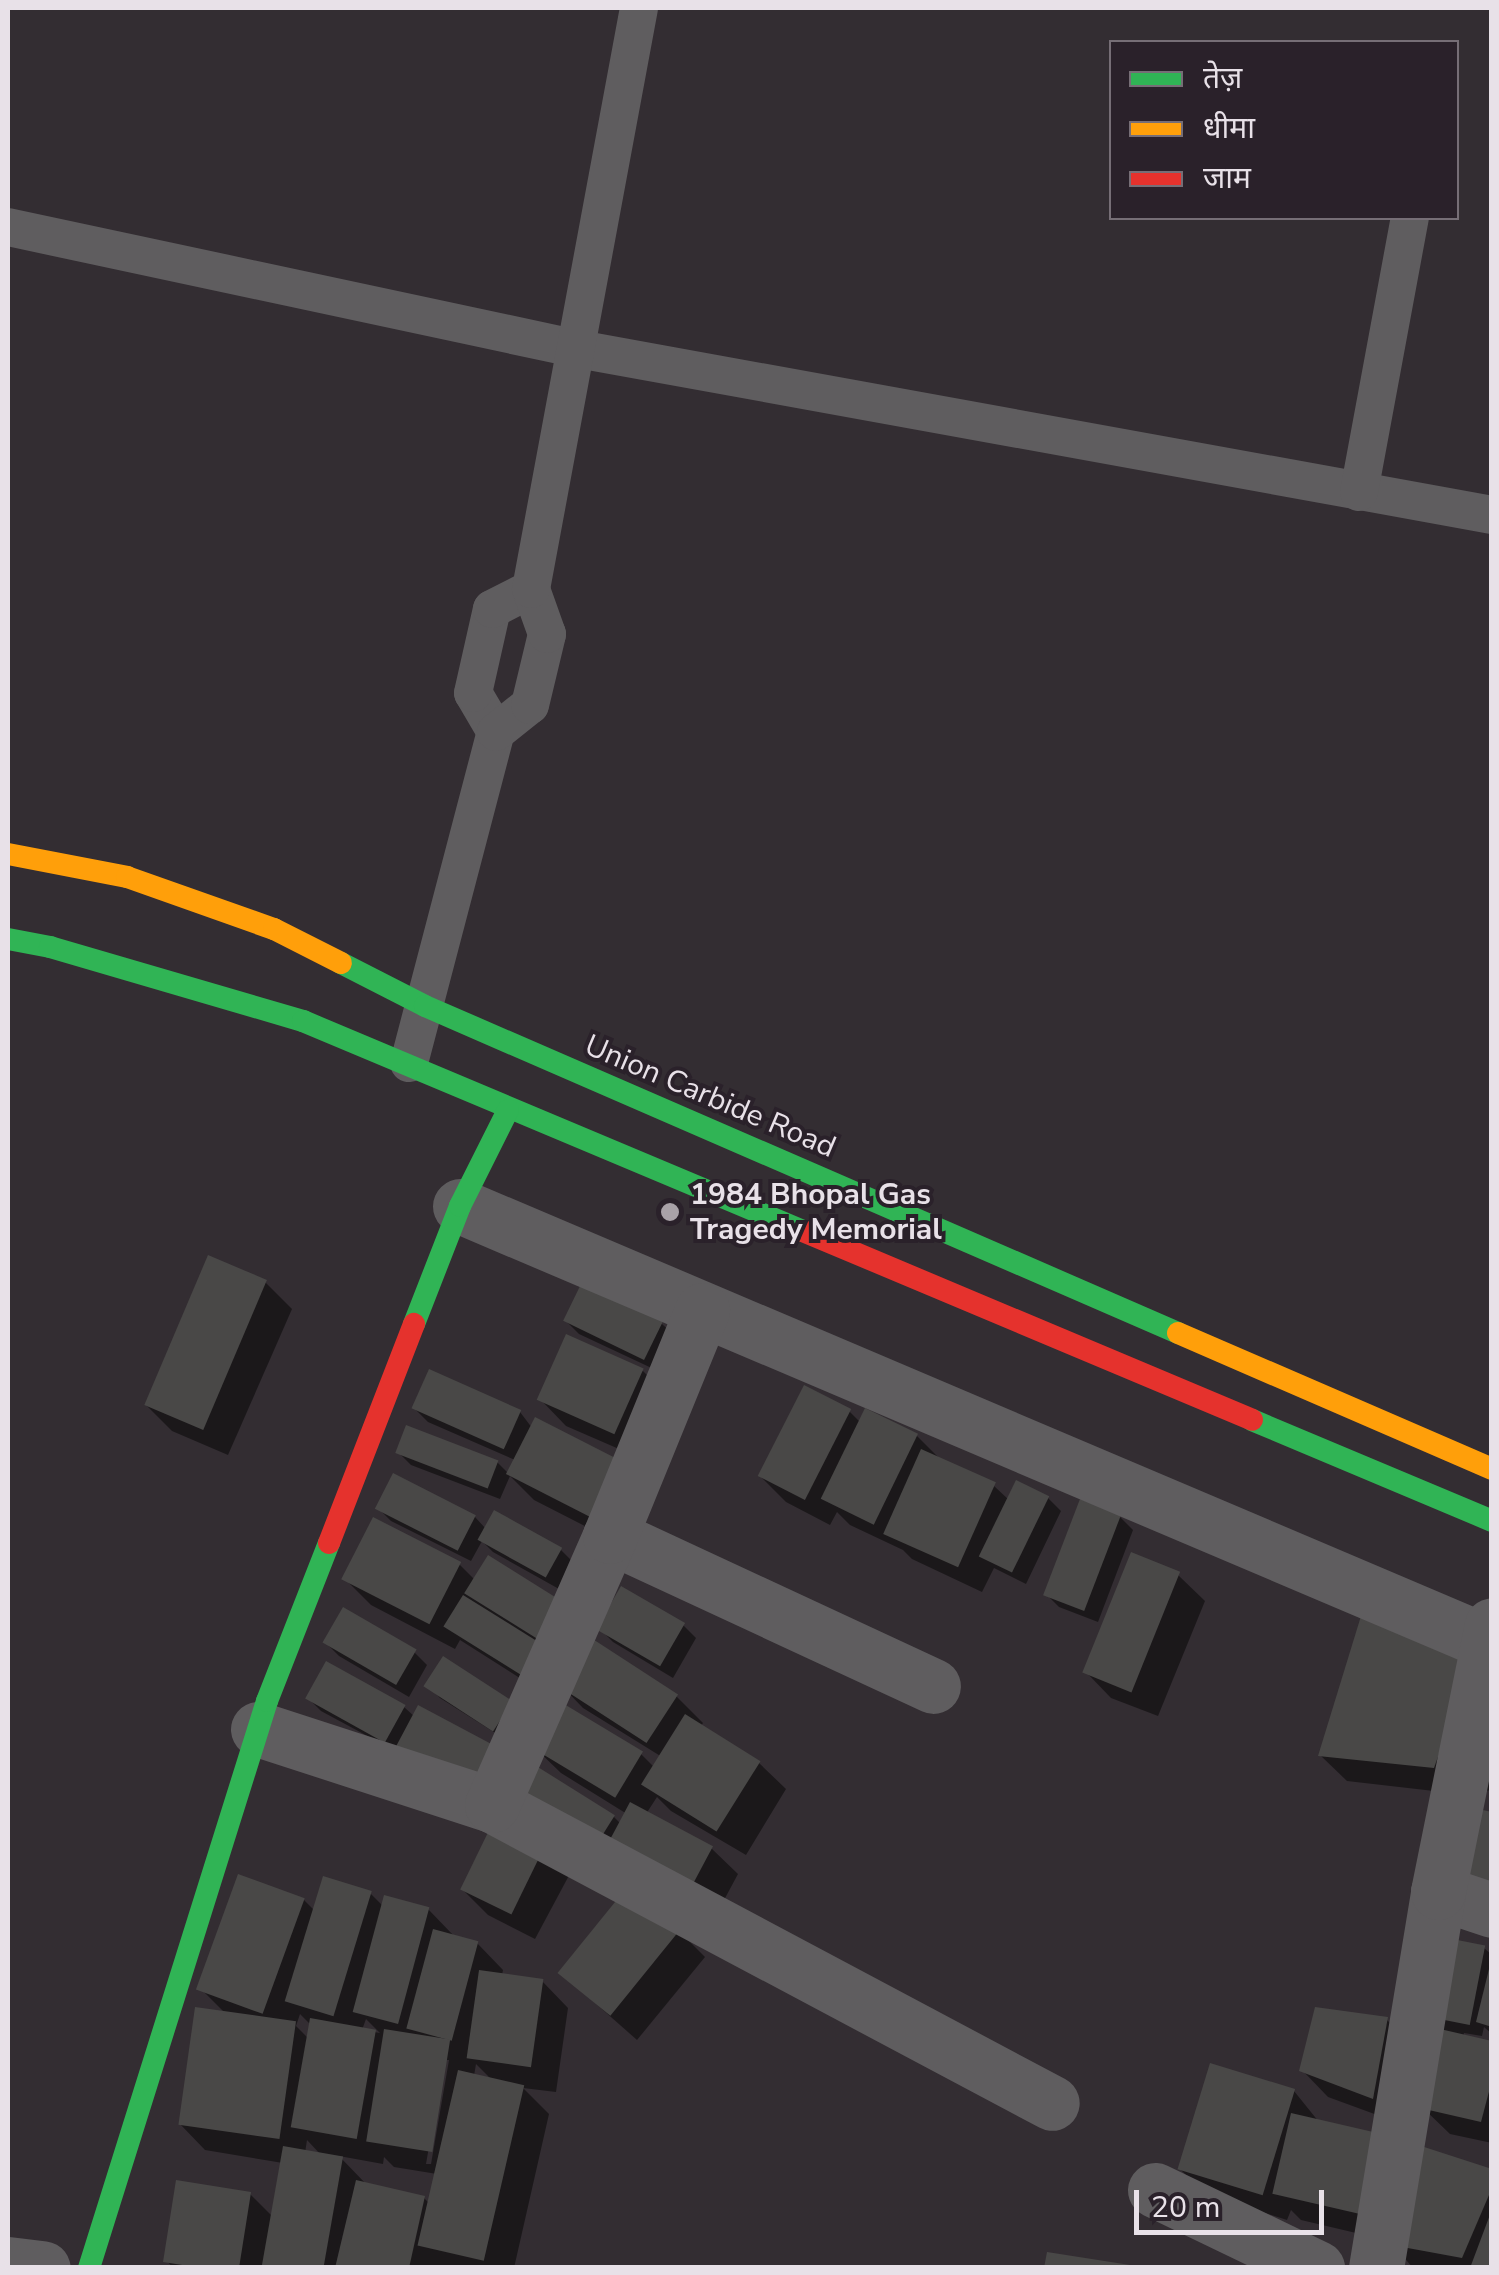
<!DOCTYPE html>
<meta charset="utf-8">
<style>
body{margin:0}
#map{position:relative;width:1499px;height:2275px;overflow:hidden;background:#332d32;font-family:"Nunito Sans","Noto Sans Devanagari",sans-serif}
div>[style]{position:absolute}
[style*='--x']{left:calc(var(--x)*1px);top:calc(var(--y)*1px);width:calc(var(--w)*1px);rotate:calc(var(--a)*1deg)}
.shadow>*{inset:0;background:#0007}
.building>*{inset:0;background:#494847;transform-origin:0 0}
.lane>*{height:38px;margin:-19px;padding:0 19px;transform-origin:19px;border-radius:19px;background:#5f5d5f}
.street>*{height:55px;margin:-27.5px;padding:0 27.5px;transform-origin:27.5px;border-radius:27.5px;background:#5f5d5f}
.fast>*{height:22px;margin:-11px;padding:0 11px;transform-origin:11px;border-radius:11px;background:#30b455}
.slow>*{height:22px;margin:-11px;padding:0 11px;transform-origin:11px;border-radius:11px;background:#ff9f0a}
.jam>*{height:22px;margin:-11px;padding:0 11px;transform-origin:11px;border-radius:11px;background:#e5322d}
.dots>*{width:28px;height:28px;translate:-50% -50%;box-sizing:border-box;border:5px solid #2a212a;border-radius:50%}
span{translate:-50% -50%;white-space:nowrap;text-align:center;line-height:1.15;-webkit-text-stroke:8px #2a212a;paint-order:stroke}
.street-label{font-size:30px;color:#e8e1e8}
.poi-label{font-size:30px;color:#e8e1e8;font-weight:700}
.left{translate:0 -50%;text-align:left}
.frame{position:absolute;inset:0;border:10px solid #e8e1e8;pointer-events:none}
.legend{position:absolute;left:1109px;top:40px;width:350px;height:180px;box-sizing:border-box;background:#2a212a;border:2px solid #766e76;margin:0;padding:12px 18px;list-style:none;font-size:30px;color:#e8e1e8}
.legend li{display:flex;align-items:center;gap:20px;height:50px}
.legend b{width:50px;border:2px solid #766e76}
.scale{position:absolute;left:1134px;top:2190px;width:190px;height:45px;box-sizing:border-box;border:5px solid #e8e1e8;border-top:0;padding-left:12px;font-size:30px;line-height:35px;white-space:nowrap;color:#e8e1e8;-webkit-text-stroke:8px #2a212a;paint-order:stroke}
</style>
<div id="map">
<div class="shadow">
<i style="clip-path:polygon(265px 1282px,292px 1309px,228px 1455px,172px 1431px,146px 1405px)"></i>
<i style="clip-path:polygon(566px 1321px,662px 1324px,675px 1336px,658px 1371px,579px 1334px)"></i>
<i style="clip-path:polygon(643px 1371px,669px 1398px,642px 1459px,566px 1426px,540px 1399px)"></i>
<i style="clip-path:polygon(415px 1409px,520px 1412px,620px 1544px,534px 1500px,510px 1476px,500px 1499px,411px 1465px,398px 1452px,497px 1462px,508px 1473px,515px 1460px,428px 1422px)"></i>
<i style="clip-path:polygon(849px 1411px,860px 1422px,917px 1436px,942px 1461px,994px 1486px,1009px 1500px,1017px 1484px,1048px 1498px,1061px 1511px,1026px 1584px,994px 1568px,982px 1592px,912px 1559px,903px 1550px,850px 1525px,837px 1512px,830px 1525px,786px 1502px,760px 1476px)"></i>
<i style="clip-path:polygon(378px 1508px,475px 1517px,486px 1529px,561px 1550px,574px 1563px,559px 1589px,493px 1552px,482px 1541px,471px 1561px,391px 1521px)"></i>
<i style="clip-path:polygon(1120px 1517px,1133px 1530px,1098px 1622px,1059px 1607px,1046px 1594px)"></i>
<i style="clip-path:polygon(459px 1564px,475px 1580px,561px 1604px,537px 1689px,460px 1640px,455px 1649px,371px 1605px,344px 1578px)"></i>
<i style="clip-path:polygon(1178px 1575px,1205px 1601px,1158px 1716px,1111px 1698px,1085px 1671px)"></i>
<i style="clip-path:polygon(683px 1625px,696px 1638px,673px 1678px,613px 1642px,600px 1629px)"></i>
<i style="clip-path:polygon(326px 1643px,414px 1652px,427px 1665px,409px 1697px,339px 1656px)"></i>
<i style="clip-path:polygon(557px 1681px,676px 1696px,703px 1723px,700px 1727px,759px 1763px,786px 1789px,746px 1855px,671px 1811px,657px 1797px,646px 1814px,711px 1848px,738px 1874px,709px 1928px,520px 1805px,614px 1817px,621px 1824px,627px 1814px,561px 1773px,534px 1747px,641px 1754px,655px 1768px,662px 1757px,583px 1708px)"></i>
<i style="clip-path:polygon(428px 1685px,512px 1703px,508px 1741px,440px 1698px)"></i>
<i style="clip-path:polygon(308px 1698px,404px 1707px,415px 1717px,399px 1753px,321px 1711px)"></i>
<i style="clip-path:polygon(1492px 1716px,1492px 1790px,1460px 1794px,1347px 1781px,1320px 1755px)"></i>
<i style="clip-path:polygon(498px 1817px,573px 1868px,535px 1939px,488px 1915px,462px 1889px)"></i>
<i style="clip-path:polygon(evenodd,370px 1893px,384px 1907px,428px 1909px,454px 1936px,477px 1943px,503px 1970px,502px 1975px,542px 1981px,568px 2008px,556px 2092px,523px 2088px,549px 2114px,514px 2268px,173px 2268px,167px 2261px,250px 2194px,273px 2217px,283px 2163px,205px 2150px,179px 2123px,226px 2014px,201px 1989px,304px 1900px,315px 1911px,370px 1893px,300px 2014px,311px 2025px,309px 2039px,296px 2026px,300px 2014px,370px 1893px,366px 2019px,380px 2033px,362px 2030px,366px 2019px,370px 1893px,444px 2060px,449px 2060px,431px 2164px,426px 2164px,444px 2060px,370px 1893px,476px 2064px,492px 2080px,474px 2076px,476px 2064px,370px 1893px,307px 2140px,322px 2156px,305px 2153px,307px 2140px,370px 1893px,339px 2156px,383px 2164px,384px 2157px,394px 2167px,437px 2174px,430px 2204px,424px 2198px,368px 2186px,339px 2156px)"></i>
<i style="clip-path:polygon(679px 1931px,705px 1957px,637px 2040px,560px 1972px)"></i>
<i style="clip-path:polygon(1484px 1948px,1492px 1955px,1492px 2034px,1484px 2027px,1482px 2036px,1464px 2033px,1463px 2037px,1492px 2044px,1492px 2143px,1450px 2134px,1423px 2108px,1429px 2015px)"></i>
<i style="clip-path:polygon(1387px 2020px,1413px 2046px,1399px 2123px,1328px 2097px,1302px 2070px)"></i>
<i style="clip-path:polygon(1294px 2091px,1319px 2122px,1492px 2171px,1492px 2268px,1413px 2268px,1390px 2241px,1301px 2220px,1291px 2210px,1287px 2220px,1205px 2194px,1179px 2168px)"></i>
</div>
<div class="building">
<i style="left:208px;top:1255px;width:64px;height:163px;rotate:23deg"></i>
<i style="left:582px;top:1282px;width:90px;height:43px;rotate:26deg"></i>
<i style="left:566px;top:1334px;width:85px;height:72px;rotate:24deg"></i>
<i style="left:429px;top:1369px;width:101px;height:43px;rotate:24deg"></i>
<i style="left:804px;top:1385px;width:53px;height:102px;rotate:27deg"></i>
<i style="left:865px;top:1408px;width:59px;height:101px;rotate:26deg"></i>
<i style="left:535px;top:1417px;width:99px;height:64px;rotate:27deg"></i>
<i style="left:406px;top:1425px;width:99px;height:30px;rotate:21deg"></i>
<i style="left:921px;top:1449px;width:82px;height:93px;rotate:24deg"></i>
<i style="left:393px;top:1473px;width:93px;height:40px;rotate:27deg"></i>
<i style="left:1016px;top:1480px;width:37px;height:85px;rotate:26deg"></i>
<i style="left:1080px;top:1499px;width:44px;height:103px;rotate:21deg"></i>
<i style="left:494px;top:1510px;width:78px;height:34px;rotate:29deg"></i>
<i style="left:373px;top:1517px;width:99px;height:70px;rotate:27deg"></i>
<i style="left:1131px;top:1552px;width:53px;height:130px;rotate:22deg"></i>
<i style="left:488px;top:1555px;width:88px;height:45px;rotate:32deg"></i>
<i style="left:621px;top:1586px;width:74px;height:50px;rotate:30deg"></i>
<i style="left:463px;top:1595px;width:95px;height:37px;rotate:32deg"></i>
<i style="left:343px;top:1607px;width:85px;height:41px;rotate:30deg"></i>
<i style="clip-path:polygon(1361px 1616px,1475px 1652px,1434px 1768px,1318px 1756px)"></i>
<i style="left:585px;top:1634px;width:111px;height:58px;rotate:33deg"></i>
<i style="left:443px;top:1656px;width:83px;height:36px;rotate:33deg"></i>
<i style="left:326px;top:1661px;width:91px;height:43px;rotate:29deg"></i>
<i style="left:559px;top:1701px;width:98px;height:54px;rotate:31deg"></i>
<i style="left:418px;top:1705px;width:90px;height:50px;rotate:28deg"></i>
<i style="left:685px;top:1714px;width:89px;height:83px;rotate:32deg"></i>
<i style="left:525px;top:1759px;width:106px;height:40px;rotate:32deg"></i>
<i style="left:630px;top:1802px;width:94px;height:66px;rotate:28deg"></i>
<i style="clip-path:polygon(1478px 1809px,1492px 1812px,1492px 1889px,1460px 1882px)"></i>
<i style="left:497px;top:1814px;width:57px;height:84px;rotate:26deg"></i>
<i style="left:238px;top:1874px;width:71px;height:123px;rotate:20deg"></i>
<i style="left:323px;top:1876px;width:51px;height:131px;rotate:17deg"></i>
<i style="left:628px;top:1886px;width:68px;height:112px;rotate:39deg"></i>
<i style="left:384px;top:1895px;width:47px;height:121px;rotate:15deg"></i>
<i style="left:433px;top:1929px;width:47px;height:103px;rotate:15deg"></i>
<i style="left:1442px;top:1937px;width:44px;height:81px;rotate:11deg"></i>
<i style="clip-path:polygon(1490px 1965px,1492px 1966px,1492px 2027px,1476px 2022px)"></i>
<i style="left:479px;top:1970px;width:65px;height:89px;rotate:8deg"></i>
<i style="left:195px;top:2007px;width:102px;height:119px;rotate:8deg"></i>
<i style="clip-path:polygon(1315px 2007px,1388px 2017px,1373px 2099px,1299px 2071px)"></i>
<i style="left:310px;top:2018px;width:67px;height:111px;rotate:10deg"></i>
<i style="left:384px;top:2029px;width:67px;height:114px;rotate:9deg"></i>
<i style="clip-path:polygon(1440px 2029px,1492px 2041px,1492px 2080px,1481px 2122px,1420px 2108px)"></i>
<i style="left:1210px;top:2063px;width:89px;height:111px;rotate:17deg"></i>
<i style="left:458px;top:2070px;width:68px;height:180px;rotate:13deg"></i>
<i style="left:1291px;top:2113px;width:90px;height:83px;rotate:13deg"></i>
<i style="clip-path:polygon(1418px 2145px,1492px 2169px,1492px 2188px,1462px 2258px,1386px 2244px)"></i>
<i style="left:283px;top:2146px;width:61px;height:124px;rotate:10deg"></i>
<i style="left:176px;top:2180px;width:76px;height:83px;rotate:9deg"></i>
<i style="clip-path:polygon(356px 2180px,425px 2196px,409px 2268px,335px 2268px)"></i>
<i style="clip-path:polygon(1491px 2212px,1492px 2268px,1470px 2268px)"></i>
<i style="clip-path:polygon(1047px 2252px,1130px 2265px,1130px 2268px,1044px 2268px)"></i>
</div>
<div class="lane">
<i style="--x:8;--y:227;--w:583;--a:12.08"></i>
<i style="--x:578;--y:349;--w:929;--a:10.29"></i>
<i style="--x:1359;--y:492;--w:279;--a:-79.5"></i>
<i style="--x:496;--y:732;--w:45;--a:-120.5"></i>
<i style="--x:473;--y:693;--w:86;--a:-77.3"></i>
<i style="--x:492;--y:609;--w:44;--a:-27.1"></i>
<i style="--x:409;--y:1063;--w:342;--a:-75.3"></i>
<i style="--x:496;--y:732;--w:43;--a:-38.5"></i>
<i style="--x:530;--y:705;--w:73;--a:-76.5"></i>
<i style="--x:547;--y:634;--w:48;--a:-109.6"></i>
<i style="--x:531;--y:589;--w:591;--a:-79.47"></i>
</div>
<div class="street">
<i style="--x:460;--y:1206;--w:1121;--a:23"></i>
<i style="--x:610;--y:1536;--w:356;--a:24.9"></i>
<i style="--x:258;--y:1729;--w:246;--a:18"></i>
<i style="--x:492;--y:1805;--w:634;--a:28.02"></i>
<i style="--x:492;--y:1805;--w:294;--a:-66.3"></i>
<i style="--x:610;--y:1536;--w:244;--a:-67.8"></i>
<i style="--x:1438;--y:1892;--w:57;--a:18.4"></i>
<i style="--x:1155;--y:2190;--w:180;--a:25.7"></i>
<i style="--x:8;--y:2264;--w:35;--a:7"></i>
<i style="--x:1376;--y:2268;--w:381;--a:-80.6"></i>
<i style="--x:1438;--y:1892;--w:272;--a:-78.6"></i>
</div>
<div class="fast">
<i style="--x:8;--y:939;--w:43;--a:10.8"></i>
<i style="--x:50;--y:947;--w:264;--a:16.3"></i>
<i style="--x:303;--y:1021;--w:542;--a:22.78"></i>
<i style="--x:341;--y:963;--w:94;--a:27.1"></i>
<i style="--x:425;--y:1006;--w:821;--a:23.47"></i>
<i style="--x:414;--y:1324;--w:127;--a:-68.7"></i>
<i style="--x:460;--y:1206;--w:107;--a:-63.4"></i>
<i style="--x:1252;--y:1420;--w:260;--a:22.8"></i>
<i style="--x:89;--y:2268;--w:594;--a:-72.57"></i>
<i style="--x:267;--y:1701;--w:170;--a:-68.6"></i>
</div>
<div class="slow">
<i style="--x:8;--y:854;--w:121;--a:10.9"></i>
<i style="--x:127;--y:877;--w:156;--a:19.5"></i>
<i style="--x:274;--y:929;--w:75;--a:26.9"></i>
<i style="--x:1178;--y:1333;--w:342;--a:23.4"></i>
</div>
<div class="jam">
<i style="--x:803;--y:1231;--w:487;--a:22.8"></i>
<i style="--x:329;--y:1543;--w:235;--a:-68.8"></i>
</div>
<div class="dots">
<i style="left:670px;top:1212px;background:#a9a2a8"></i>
</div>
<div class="street-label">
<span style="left:710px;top:1097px;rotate:23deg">Union Carbide Road</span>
</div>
<div class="poi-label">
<span class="left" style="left:690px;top:1212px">1984 Bhopal Gas<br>Tragedy Memorial</span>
</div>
<div class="frame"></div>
<ul class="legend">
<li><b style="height:12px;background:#30b455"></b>तेज़</li>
<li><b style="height:12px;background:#ff9f0a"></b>धीमा</li>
<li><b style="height:12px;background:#e5322d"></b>जाम</li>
</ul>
<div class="scale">20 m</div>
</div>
